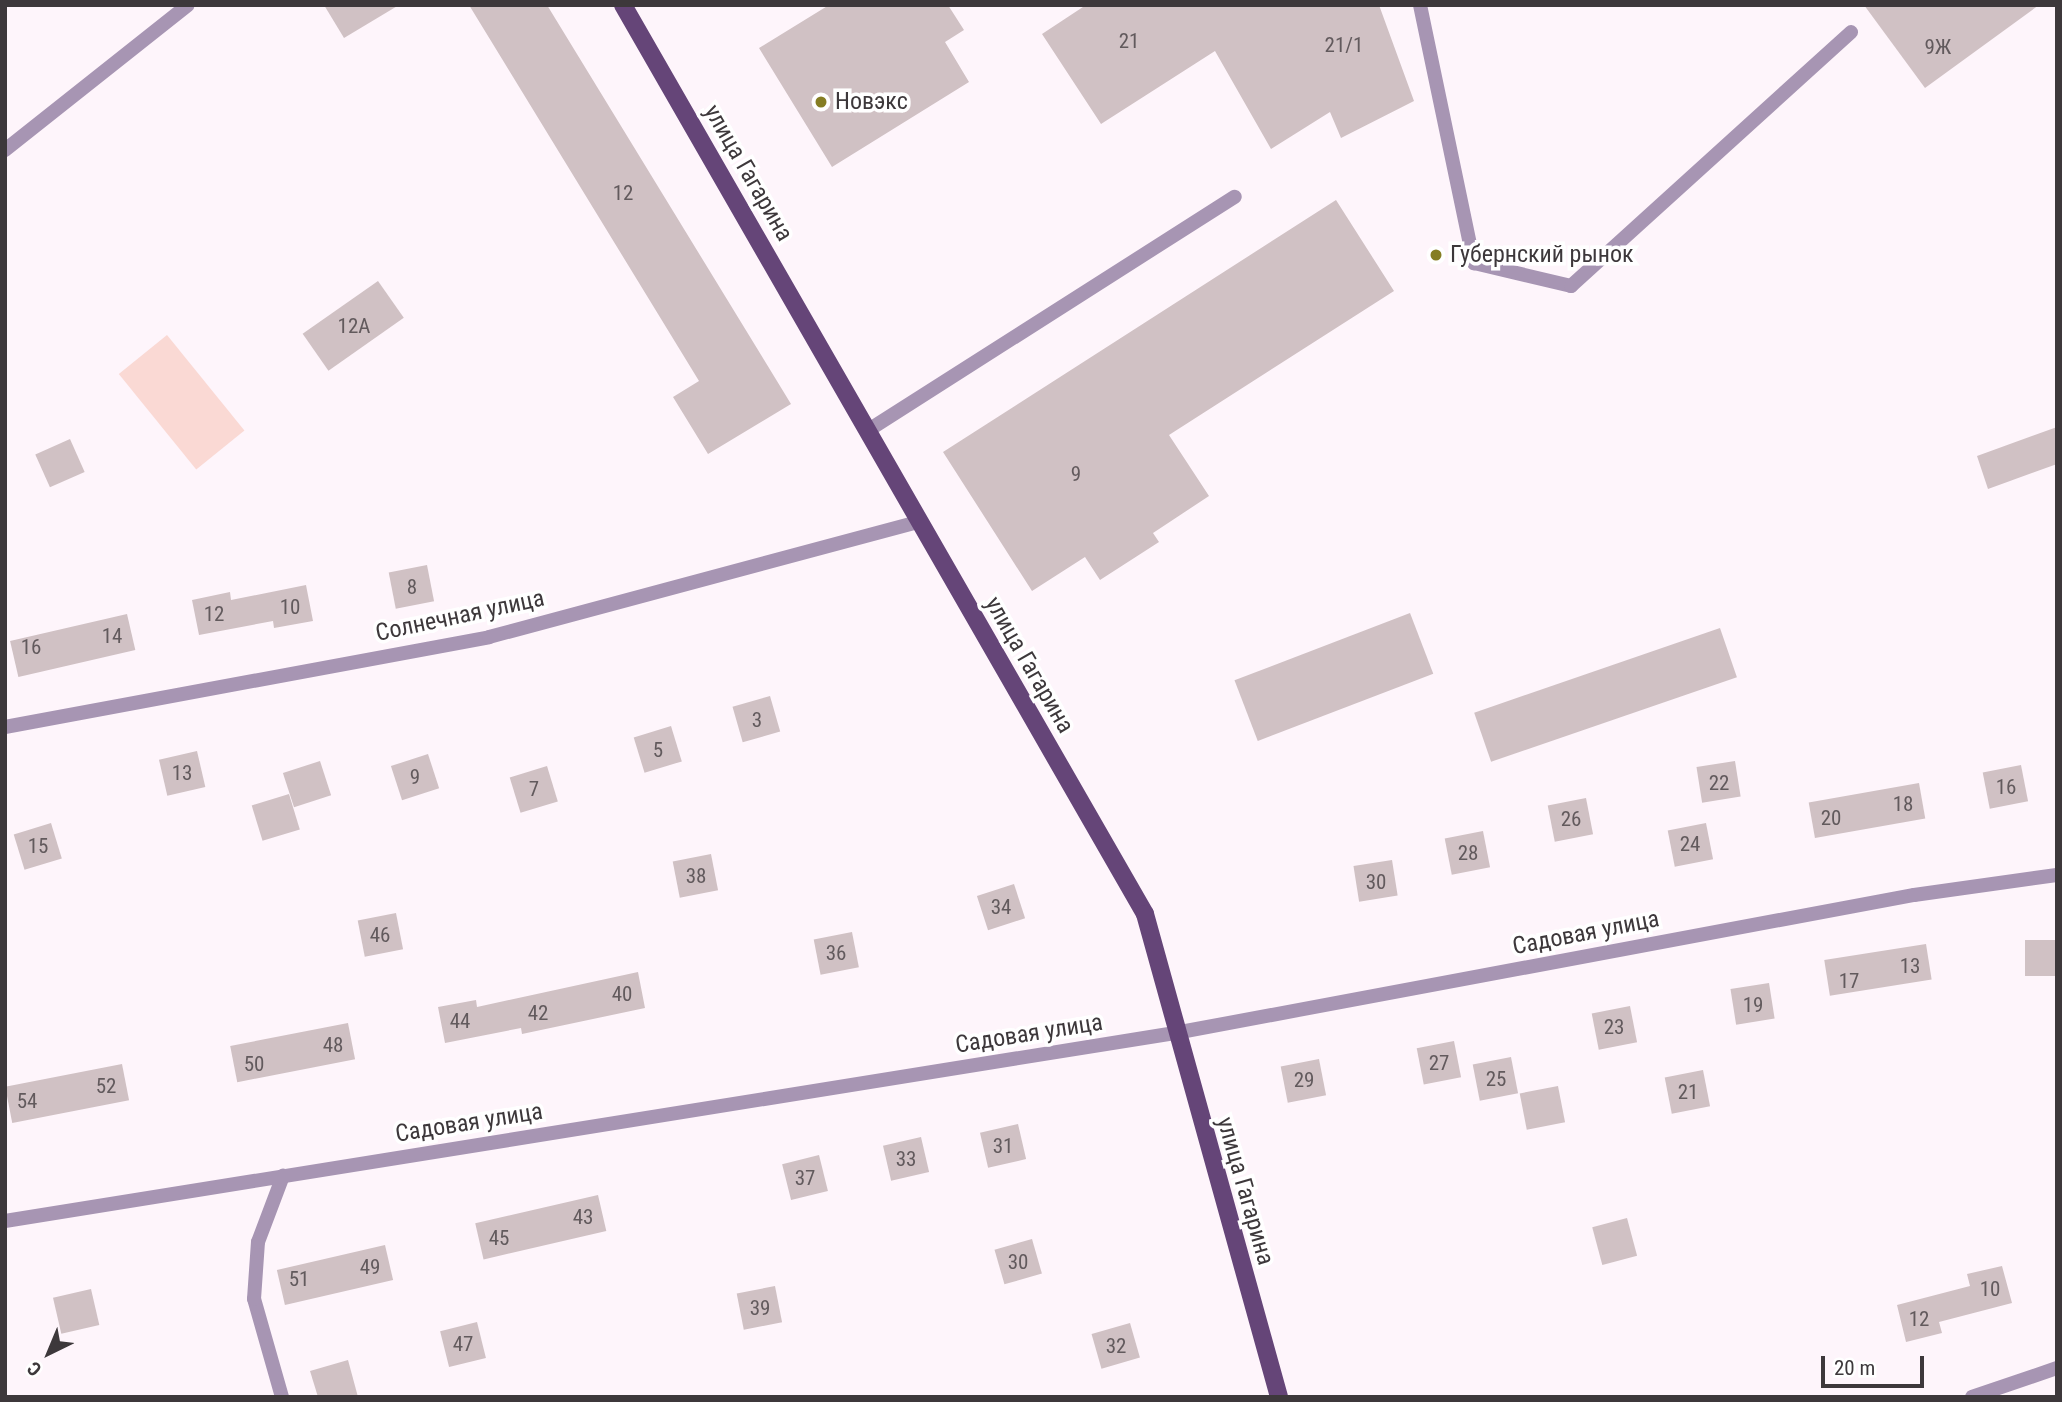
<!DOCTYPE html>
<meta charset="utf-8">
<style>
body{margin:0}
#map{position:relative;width:2062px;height:1402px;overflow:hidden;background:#fef5fb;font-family:"Roboto Condensed",sans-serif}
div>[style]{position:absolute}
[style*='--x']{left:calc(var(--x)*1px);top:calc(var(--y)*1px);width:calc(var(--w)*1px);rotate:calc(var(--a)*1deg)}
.green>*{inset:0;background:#fad9d4;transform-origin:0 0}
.building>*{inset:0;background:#d0c1c4;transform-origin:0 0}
.service>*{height:14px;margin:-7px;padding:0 7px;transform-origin:7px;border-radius:7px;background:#a795b3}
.minor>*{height:14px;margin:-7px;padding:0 7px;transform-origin:7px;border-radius:7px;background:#a795b3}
.tertiary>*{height:14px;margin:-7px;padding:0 7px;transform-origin:7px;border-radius:7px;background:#a795b3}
.primary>*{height:18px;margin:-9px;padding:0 9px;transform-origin:9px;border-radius:9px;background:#654578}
.dots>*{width:19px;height:19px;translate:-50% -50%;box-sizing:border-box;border:4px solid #fff;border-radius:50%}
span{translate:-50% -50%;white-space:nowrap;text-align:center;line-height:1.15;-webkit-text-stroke:7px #fff;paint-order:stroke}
.number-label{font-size:21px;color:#625a5d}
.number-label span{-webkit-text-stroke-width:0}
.poi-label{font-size:24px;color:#3d383b}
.left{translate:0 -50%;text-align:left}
.street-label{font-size:24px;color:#3d383b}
.frame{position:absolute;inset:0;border:7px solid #3d383b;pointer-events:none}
.north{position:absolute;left:14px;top:1318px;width:70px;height:70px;-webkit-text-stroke:5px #fff;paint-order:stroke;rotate:223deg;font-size:19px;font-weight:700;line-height:28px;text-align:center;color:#3d383b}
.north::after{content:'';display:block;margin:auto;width:24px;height:32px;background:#3d383b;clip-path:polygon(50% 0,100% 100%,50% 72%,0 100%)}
.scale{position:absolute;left:1821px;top:1356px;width:103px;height:32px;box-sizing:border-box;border:4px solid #3d383b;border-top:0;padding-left:9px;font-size:21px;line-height:24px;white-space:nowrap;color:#3d383b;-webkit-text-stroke:5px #fff;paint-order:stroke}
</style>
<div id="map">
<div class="green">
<i style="left:167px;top:335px;width:123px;height:62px;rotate:51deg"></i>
</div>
<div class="building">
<i style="clip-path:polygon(324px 5px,399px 5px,344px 38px)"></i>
<i style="clip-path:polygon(469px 5px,547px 5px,791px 404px,708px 454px,673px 397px,699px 381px)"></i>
<i style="clip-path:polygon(829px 5px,948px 5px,964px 30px,945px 42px,969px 82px,832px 167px,759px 48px)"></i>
<i style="clip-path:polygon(1086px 5px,1379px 5px,1414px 101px,1341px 138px,1330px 112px,1271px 149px,1215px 51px,1101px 124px,1042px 34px)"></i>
<i style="clip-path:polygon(1864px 5px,2039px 5px,1925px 88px)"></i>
<i style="clip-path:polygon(1336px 200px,1394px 291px,1169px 435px,1209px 496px,1153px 533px,1159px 542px,1100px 580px,1085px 557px,1032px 591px,943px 452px)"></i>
<i style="left:378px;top:281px;width:45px;height:92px;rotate:55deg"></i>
<i style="clip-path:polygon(2057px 427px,2057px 464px,1988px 489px,1977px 456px)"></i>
<i style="left:70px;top:439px;width:36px;height:38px;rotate:66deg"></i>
<i style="left:427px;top:565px;width:37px;height:39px;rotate:79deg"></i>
<i style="clip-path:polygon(306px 585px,313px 621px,274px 628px,273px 621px,199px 635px,192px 600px,230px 592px,231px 600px)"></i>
<i style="left:1410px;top:613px;width:65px;height:188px;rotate:69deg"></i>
<i style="left:127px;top:614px;width:37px;height:120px;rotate:77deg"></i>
<i style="left:1720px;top:628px;width:52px;height:260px;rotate:71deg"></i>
<i style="left:770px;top:696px;width:37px;height:39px;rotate:74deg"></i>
<i style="left:671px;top:726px;width:37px;height:39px;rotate:73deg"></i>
<i style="left:197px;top:751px;width:37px;height:39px;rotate:77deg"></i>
<i style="left:428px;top:754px;width:36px;height:39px;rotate:72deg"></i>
<i style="left:320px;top:761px;width:36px;height:39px;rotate:72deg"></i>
<i style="left:1735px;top:761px;width:36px;height:39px;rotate:81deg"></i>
<i style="left:2021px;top:765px;width:37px;height:39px;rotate:79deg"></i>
<i style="left:547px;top:766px;width:37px;height:39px;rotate:73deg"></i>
<i style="left:1919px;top:783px;width:36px;height:112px;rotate:80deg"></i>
<i style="left:289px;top:794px;width:37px;height:39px;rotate:73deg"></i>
<i style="left:1586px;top:798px;width:37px;height:39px;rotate:79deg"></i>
<i style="left:51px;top:823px;width:37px;height:39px;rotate:73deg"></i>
<i style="left:1706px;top:823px;width:37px;height:39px;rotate:79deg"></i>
<i style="left:1483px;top:831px;width:37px;height:39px;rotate:79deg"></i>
<i style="left:711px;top:854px;width:37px;height:39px;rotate:79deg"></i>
<i style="left:1392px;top:860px;width:36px;height:39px;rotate:81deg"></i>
<i style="left:1014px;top:884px;width:36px;height:39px;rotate:72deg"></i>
<i style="left:396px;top:913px;width:37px;height:39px;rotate:79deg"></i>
<i style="left:852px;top:932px;width:36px;height:39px;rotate:79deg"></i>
<i style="left:2057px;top:940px;width:36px;height:32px;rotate:90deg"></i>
<i style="left:1926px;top:944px;width:36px;height:103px;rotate:81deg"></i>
<i style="clip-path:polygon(638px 972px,645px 1008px,522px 1034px,521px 1028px,445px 1043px,438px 1007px,476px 1000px,477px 1007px)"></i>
<i style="left:1769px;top:983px;width:36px;height:39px;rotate:81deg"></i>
<i style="left:1630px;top:1006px;width:37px;height:39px;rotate:79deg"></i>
<i style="left:348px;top:1023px;width:37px;height:120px;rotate:79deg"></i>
<i style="left:1454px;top:1041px;width:37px;height:38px;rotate:79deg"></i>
<i style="left:1511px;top:1057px;width:37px;height:39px;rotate:79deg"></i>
<i style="left:1319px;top:1059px;width:37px;height:39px;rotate:79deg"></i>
<i style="left:122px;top:1064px;width:37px;height:119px;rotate:79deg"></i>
<i style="left:1703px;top:1070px;width:37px;height:39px;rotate:79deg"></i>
<i style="left:1558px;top:1086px;width:37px;height:39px;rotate:79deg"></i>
<i style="left:1018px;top:1124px;width:36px;height:39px;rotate:77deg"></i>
<i style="left:921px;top:1137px;width:36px;height:39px;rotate:77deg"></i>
<i style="left:819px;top:1155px;width:37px;height:38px;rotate:76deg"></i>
<i style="left:598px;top:1195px;width:37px;height:126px;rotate:77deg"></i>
<i style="left:1627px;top:1218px;width:39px;height:36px;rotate:75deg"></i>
<i style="left:1032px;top:1239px;width:36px;height:39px;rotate:74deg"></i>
<i style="left:385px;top:1245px;width:36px;height:111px;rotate:77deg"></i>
<i style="clip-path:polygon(2002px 1266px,2012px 1303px,1939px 1322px,1942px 1333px,1906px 1342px,1897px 1305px,1970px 1286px,1967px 1274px)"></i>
<i style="left:775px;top:1286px;width:37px;height:39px;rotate:79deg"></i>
<i style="left:91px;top:1289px;width:37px;height:39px;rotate:77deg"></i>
<i style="left:477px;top:1322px;width:37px;height:38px;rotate:76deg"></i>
<i style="left:1130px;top:1323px;width:36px;height:40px;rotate:74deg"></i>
<i style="clip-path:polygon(348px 1360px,358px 1397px,318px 1397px,310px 1371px)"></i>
</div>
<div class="service">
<i style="--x:1420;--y:5;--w:264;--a:78.2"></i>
<i style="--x:1474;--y:263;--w:100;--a:13.3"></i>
<i style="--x:1571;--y:286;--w:378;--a:-42.2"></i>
<i style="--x:867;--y:431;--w:436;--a:-32.5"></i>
</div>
<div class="minor">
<i style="--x:5;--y:150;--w:233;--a:-38.4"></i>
<i style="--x:5;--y:727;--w:492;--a:-10.5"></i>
<i style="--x:489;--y:637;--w:445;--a:-15"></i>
<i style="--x:282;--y:1397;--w:102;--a:-105.9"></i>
<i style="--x:254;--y:1299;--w:57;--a:-86"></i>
<i style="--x:258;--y:1242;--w:71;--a:-69.3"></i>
<i style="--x:1972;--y:1397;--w:90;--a:-18.8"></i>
</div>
<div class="tertiary">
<i style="--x:5;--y:1221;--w:1185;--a:-9.13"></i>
<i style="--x:1175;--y:1033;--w:752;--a:-10.58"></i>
<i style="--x:1914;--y:895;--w:144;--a:-8"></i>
</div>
<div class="primary">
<i style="--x:623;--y:5;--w:1048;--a:60.13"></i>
<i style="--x:1145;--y:914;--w:501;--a:74.49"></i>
</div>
<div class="dots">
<i style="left:821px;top:102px;background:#857d23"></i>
<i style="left:1436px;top:255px;background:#857d23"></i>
</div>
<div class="number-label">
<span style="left:1129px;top:41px">21</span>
<span style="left:1344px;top:45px">21/1</span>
<span style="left:1938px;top:47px">9Ж</span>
<span style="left:623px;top:193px">12</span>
<span style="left:354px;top:326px">12А</span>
<span style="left:1076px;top:474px">9</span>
<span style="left:412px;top:587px">8</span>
<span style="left:290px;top:607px">10</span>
<span style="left:214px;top:614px">12</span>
<span style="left:112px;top:636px">14</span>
<span style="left:31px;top:647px">16</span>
<span style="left:757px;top:720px">3</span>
<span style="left:658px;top:750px">5</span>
<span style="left:182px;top:773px">13</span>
<span style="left:415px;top:777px">9</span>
<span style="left:1719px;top:783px">22</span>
<span style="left:2006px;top:787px">16</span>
<span style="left:534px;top:789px">7</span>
<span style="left:1903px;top:804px">18</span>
<span style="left:1831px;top:818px">20</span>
<span style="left:1571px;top:819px">26</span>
<span style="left:1690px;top:844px">24</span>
<span style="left:38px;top:846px">15</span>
<span style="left:1468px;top:853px">28</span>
<span style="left:696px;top:876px">38</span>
<span style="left:1376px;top:882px">30</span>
<span style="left:1001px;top:907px">34</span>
<span style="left:380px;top:935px">46</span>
<span style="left:836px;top:953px">36</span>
<span style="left:1910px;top:966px">13</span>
<span style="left:1849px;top:981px">17</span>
<span style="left:622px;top:994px">40</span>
<span style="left:1753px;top:1005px">19</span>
<span style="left:538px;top:1013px">42</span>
<span style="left:460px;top:1021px">44</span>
<span style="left:1614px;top:1027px">23</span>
<span style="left:333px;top:1045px">48</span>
<span style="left:1439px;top:1063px">27</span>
<span style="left:254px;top:1064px">50</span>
<span style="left:1496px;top:1079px">25</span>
<span style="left:1304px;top:1080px">29</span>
<span style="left:106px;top:1086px">52</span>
<span style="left:1688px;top:1092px">21</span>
<span style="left:27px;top:1101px">54</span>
<span style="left:1003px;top:1146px">31</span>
<span style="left:906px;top:1159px">33</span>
<span style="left:805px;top:1178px">37</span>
<span style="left:583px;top:1217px">43</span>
<span style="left:499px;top:1238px">45</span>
<span style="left:1018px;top:1262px">30</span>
<span style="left:370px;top:1267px">49</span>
<span style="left:299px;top:1279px">51</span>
<span style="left:1990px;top:1289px">10</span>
<span style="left:760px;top:1308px">39</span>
<span style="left:1919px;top:1319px">12</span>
<span style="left:463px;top:1344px">47</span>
<span style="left:1116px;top:1346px">32</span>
</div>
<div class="poi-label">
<span class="left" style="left:835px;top:102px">Новэкс</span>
<span class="left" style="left:1450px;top:255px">Губернский рынок</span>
</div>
<div class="street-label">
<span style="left:748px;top:173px;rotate:60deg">улица Гагарина</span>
<span style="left:460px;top:616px;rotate:-12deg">Солнечная улица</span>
<span style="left:1029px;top:665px;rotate:60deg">улица Гагарина</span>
<span style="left:1586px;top:933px;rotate:-11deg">Садовая улица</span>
<span style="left:1029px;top:1034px;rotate:-9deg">Садовая улица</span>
<span style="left:469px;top:1123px;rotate:-9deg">Садовая улица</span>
<span style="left:1245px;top:1191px;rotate:74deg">улица Гагарина</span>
</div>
<div class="frame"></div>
<div class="north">С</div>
<div class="scale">20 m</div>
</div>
